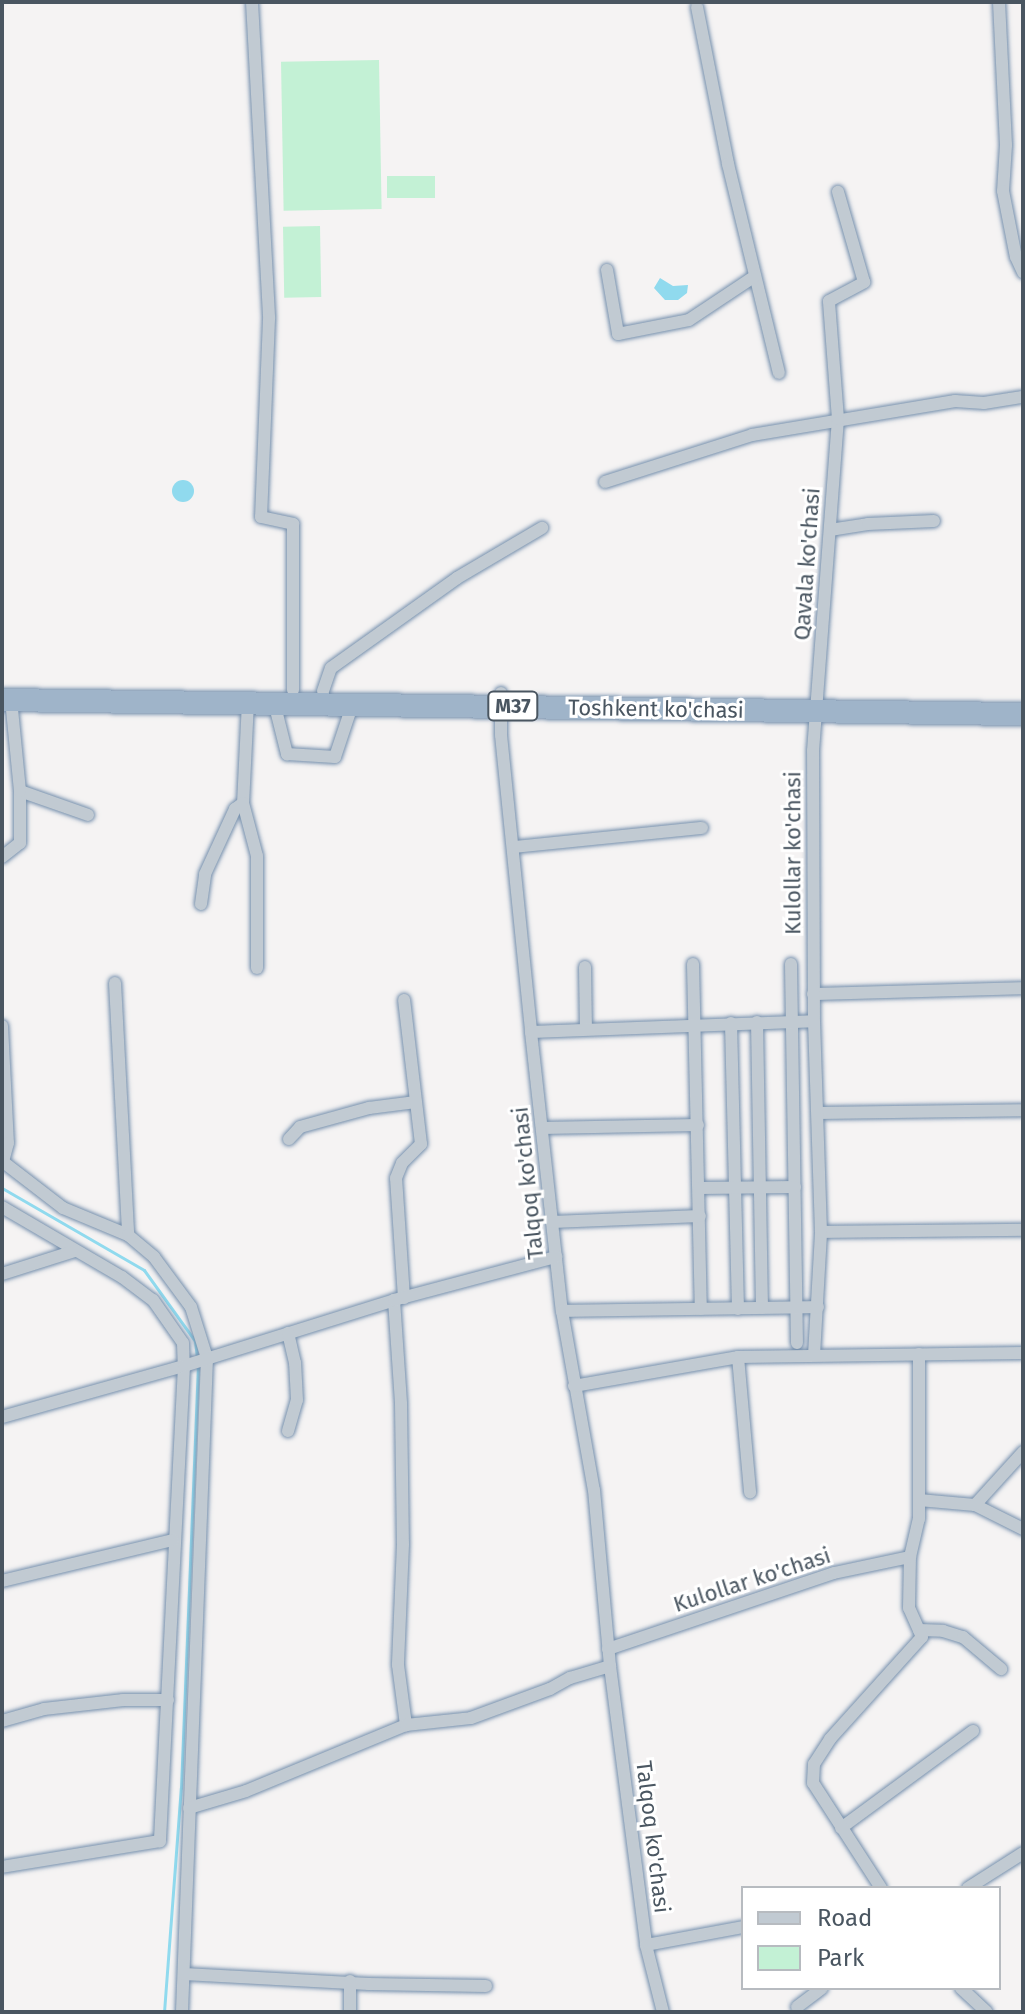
<!DOCTYPE html>
<style>
body{margin:0}
#map{position:relative;width:1025px;height:2014px;overflow:hidden;background:#f5f3f3;font-family:"Fira Sans",sans-serif}
div>[style]{position:absolute}
[style*='--x']{left:calc(var(--x)*1px);top:calc(var(--y)*1px);width:calc(var(--w)*1px);rotate:calc(var(--a)*1deg)}
.green>*{inset:0;background:#c3f1d5;transform-origin:0 0}
.water>*{inset:0;background:#90daee}
.round{border-radius:50%}
.stream>*{height:3px;margin:-1.5px;padding:0 1.5px;transform-origin:1.5px;border-radius:1.5px;background:#90daee}
.roads{filter:drop-shadow(0 0 2px #7690ad) drop-shadow(0 0 2px #7690ad)}
.minor>*{height:12px;margin:-6px;padding:0 6px;transform-origin:6px;border-radius:6px;background:#c1cad2}
.trunk>*{height:22px;margin:-11px;padding:0 11px;transform-origin:11px;border-radius:11px;background:#9fb4c9}
span{translate:-50% -50%;white-space:nowrap;text-align:center;line-height:1.15;-webkit-text-stroke:6px #fff;paint-order:stroke}
.shield-label span{padding:2px 6px;background:#fff;border:2px solid;border-radius:6px;-webkit-text-stroke-width:0}
.shield-label{font-size:20px;color:#4a5661;font-weight:700}
.street-label{font-size:22px;color:#4a5661}
.frame{position:absolute;inset:0;border:4px solid #4a5661;pointer-events:none}
.legend{position:absolute;left:741px;top:1886px;width:260px;height:104px;box-sizing:border-box;background:#fff;border:2px solid #b7bbc0;margin:0;padding:10px 14px;list-style:none;font-size:24px;color:#4a5661}
.legend li{display:flex;align-items:center;gap:16px;height:40px}
.legend b{width:40px;border:2px solid #b7bbc0}
</style>
<div id="map">
<div class="green">
<i style="left:379px;top:60px;width:149px;height:98px;rotate:89deg"></i>
<i style="left:387px;top:176px;width:48px;height:22px"></i>
<i style="left:320px;top:226px;width:71px;height:37px;rotate:89deg"></i>
</div>
<div class="water">
<i style="clip-path:polygon(660px 278px,673px 286px,688px 285px,687px 293px,678px 300px,665px 300px,654px 288px)"></i>
<i class="round" style="left:172px;top:480px;width:22px;height:22px"></i>
</div>
<div class="stream">
<i style="--x:2;--y:1188;--w:164;--a:30"></i>
<i style="--x:144;--y:1270;--w:87;--a:54.3"></i>
<i style="--x:195;--y:1341;--w:16;--a:83"></i>
<i style="--x:164;--y:2012;--w:225;--a:-85.7"></i>
<i style="--x:181;--y:1788;--w:423;--a:-87.7"></i>
</div>
<div class="roads">
<div class="minor">
<i style="--x:252;--y:2;--w:317;--a:86.9"></i>
<i style="--x:269;--y:319;--w:198;--a:92.3"></i>
<i style="--x:261;--y:517;--w:33;--a:12"></i>
<i style="--x:293;--y:524;--w:166;--a:90"></i>
<i style="--x:999;--y:2;--w:143;--a:87.2"></i>
<i style="--x:1006;--y:145;--w:46;--a:93.7"></i>
<i style="--x:1003;--y:191;--w:67;--a:78.9"></i>
<i style="--x:1016;--y:257;--w:17;--a:65"></i>
<i style="--x:697;--y:7;--w:160;--a:78.8"></i>
<i style="--x:728;--y:164;--w:215;--a:76.3"></i>
<i style="--x:607;--y:270;--w:65;--a:80.2"></i>
<i style="--x:618;--y:334;--w:72;--a:-11.2"></i>
<i style="--x:689;--y:320;--w:79;--a:-33.7"></i>
<i style="--x:605;--y:482;--w:154;--a:-17.7"></i>
<i style="--x:752;--y:435;--w:206;--a:-9.5"></i>
<i style="--x:955;--y:401;--w:29;--a:4"></i>
<i style="--x:984;--y:403;--w:39;--a:-9"></i>
<i style="--x:830;--y:530;--w:38;--a:-9"></i>
<i style="--x:868;--y:524;--w:66;--a:-2.6"></i>
<i style="--x:323;--y:691;--w:24;--a:-71"></i>
<i style="--x:331;--y:668;--w:155;--a:-35.5"></i>
<i style="--x:457;--y:578;--w:99;--a:-30.5"></i>
<i style="--x:501;--y:693;--w:42;--a:90"></i>
<i style="--x:501;--y:735;--w:299;--a:84.2"></i>
<i style="--x:531;--y:1032;--w:281;--a:83.7"></i>
<i style="--x:562;--y:1311;--w:182;--a:79.9"></i>
<i style="--x:594;--y:1490;--w:177;--a:84.8"></i>
<i style="--x:610;--y:1666;--w:281;--a:82.6"></i>
<i style="--x:646;--y:1945;--w:69;--a:75.8"></i>
<i style="--x:248;--y:702;--w:101;--a:92.8"></i>
<i style="--x:243;--y:803;--w:55;--a:75.2"></i>
<i style="--x:257;--y:856;--w:112;--a:90"></i>
<i style="--x:274;--y:702;--w:54;--a:76"></i>
<i style="--x:287;--y:754;--w:48;--a:3.6"></i>
<i style="--x:335;--y:757;--w:57;--a:-71.6"></i>
<i style="--x:20;--y:791;--w:72;--a:19.4"></i>
<i style="--x:514;--y:847;--w:189;--a:-5.8"></i>
<i style="--x:2;--y:857;--w:23;--a:-38"></i>
<i style="--x:20;--y:843;--w:52;--a:-90"></i>
<i style="--x:20;--y:791;--w:91;--a:-95.6"></i>
<i style="--x:201;--y:904;--w:30;--a:-82"></i>
<i style="--x:205;--y:874;--w:72;--a:-65.2"></i>
<i style="--x:235;--y:809;--w:10;--a:-37"></i>
<i style="--x:693;--y:964;--w:345;--a:88.7"></i>
<i style="--x:791;--y:964;--w:379;--a:89.1"></i>
<i style="--x:585;--y:967;--w:62;--a:89.1"></i>
<i style="--x:115;--y:983;--w:252;--a:87"></i>
<i style="--x:813;--y:994;--w:210;--a:-1.6"></i>
<i style="--x:757;--y:1022;--w:286;--a:89"></i>
<i style="--x:731;--y:1023;--w:286;--a:88.6"></i>
<i style="--x:2;--y:1026;--w:117;--a:87.1"></i>
<i style="--x:8;--y:1143;--w:20;--a:105"></i>
<i style="--x:531;--y:1032;--w:283;--a:-2.2"></i>
<i style="--x:818;--y:1113;--w:205;--a:-0.8"></i>
<i style="--x:542;--y:1128;--w:156;--a:-1.1"></i>
<i style="--x:289;--y:1139;--w:16;--a:-47"></i>
<i style="--x:300;--y:1127;--w:72;--a:-15.4"></i>
<i style="--x:369;--y:1108;--w:47;--a:-7.3"></i>
<i style="--x:2;--y:1161;--w:77;--a:37.6"></i>
<i style="--x:63;--y:1208;--w:70;--a:22.6"></i>
<i style="--x:128;--y:1235;--w:34;--a:40"></i>
<i style="--x:154;--y:1257;--w:62;--a:53.5"></i>
<i style="--x:191;--y:1307;--w:53;--a:72.6"></i>
<i style="--x:207;--y:1358;--w:654;--a:92.19"></i>
<i style="--x:699;--y:1188;--w:96;--a:-0.6"></i>
<i style="--x:2;--y:1207;--w:139;--a:30.3"></i>
<i style="--x:122;--y:1277;--w:39;--a:37"></i>
<i style="--x:153;--y:1300;--w:52;--a:55.1"></i>
<i style="--x:183;--y:1343;--w:23;--a:88"></i>
<i style="--x:184;--y:1366;--w:476;--a:92.9"></i>
<i style="--x:160;--y:1841;--w:160;--a:170.7"></i>
<i style="--x:552;--y:1222;--w:148;--a:-2.3"></i>
<i style="--x:821;--y:1232;--w:202;--a:-0.6"></i>
<i style="--x:2;--y:1274;--w:77;--a:-17.5"></i>
<i style="--x:404;--y:1298;--w:120;--a:-93.8"></i>
<i style="--x:396;--y:1178;--w:16;--a:-68"></i>
<i style="--x:402;--y:1163;--w:27;--a:-45"></i>
<i style="--x:421;--y:1144;--w:145;--a:-96.7"></i>
<i style="--x:394;--y:1300;--w:104;--a:86.1"></i>
<i style="--x:401;--y:1404;--w:140;--a:89.2"></i>
<i style="--x:403;--y:1544;--w:121;--a:92.4"></i>
<i style="--x:398;--y:1665;--w:61;--a:82.4"></i>
<i style="--x:562;--y:1311;--w:256;--a:-0.9"></i>
<i style="--x:814;--y:1355;--w:123;--a:-86.7"></i>
<i style="--x:821;--y:1232;--w:211;--a:-91.9"></i>
<i style="--x:814;--y:1021;--w:270;--a:-90.2"></i>
<i style="--x:813;--y:751;--w:333;--a:-85.7"></i>
<i style="--x:838;--y:419;--w:118;--a:-94.4"></i>
<i style="--x:829;--y:301;--w:40;--a:-28"></i>
<i style="--x:864;--y:282;--w:94;--a:-106.1"></i>
<i style="--x:738;--y:1357;--w:136;--a:84.9"></i>
<i style="--x:574;--y:1386;--w:167;--a:-10"></i>
<i style="--x:738;--y:1357;--w:285;--a:-0.8"></i>
<i style="--x:2;--y:1417;--w:189;--a:-15.7"></i>
<i style="--x:184;--y:1366;--w:220;--a:-17.4"></i>
<i style="--x:394;--y:1300;--w:168;--a:-14.9"></i>
<i style="--x:288;--y:1431;--w:32;--a:-74"></i>
<i style="--x:297;--y:1400;--w:37;--a:-93"></i>
<i style="--x:295;--y:1363;--w:31;--a:-103"></i>
<i style="--x:919;--y:1500;--w:56;--a:5.1"></i>
<i style="--x:975;--y:1505;--w:54;--a:26.6"></i>
<i style="--x:975;--y:1505;--w:72;--a:-47.8"></i>
<i style="--x:2;--y:1581;--w:176;--a:-13.5"></i>
<i style="--x:919;--y:1630;--w:24;--a:2"></i>
<i style="--x:943;--y:1631;--w:21;--a:17"></i>
<i style="--x:963;--y:1637;--w:50;--a:40.1"></i>
<i style="--x:608;--y:1649;--w:238;--a:-18.6"></i>
<i style="--x:834;--y:1573;--w:78;--a:-11.9"></i>
<i style="--x:2;--y:1721;--w:44;--a:-15.9"></i>
<i style="--x:44;--y:1709;--w:80;--a:-6.5"></i>
<i style="--x:123;--y:1700;--w:45;--a:0"></i>
<i style="--x:189;--y:1808;--w:59;--a:-16.6"></i>
<i style="--x:246;--y:1791;--w:173;--a:-22.4"></i>
<i style="--x:406;--y:1725;--w:65;--a:-6.1"></i>
<i style="--x:471;--y:1718;--w:84;--a:-20.2"></i>
<i style="--x:550;--y:1689;--w:23;--a:-29"></i>
<i style="--x:570;--y:1678;--w:42;--a:-16.7"></i>
<i style="--x:841;--y:1828;--w:164;--a:-36.3"></i>
<i style="--x:881;--y:1888;--w:125;--a:-122.9"></i>
<i style="--x:813;--y:1783;--w:19;--a:-87"></i>
<i style="--x:814;--y:1764;--w:30;--a:-57"></i>
<i style="--x:830;--y:1739;--w:137;--a:-48"></i>
<i style="--x:922;--y:1637;--w:32;--a:-114"></i>
<i style="--x:909;--y:1608;--w:51;--a:-88.9"></i>
<i style="--x:910;--y:1557;--w:39;--a:-77"></i>
<i style="--x:919;--y:1519;--w:165;--a:-90"></i>
<i style="--x:968;--y:1888;--w:65;--a:-32.5"></i>
<i style="--x:646;--y:1945;--w:99;--a:-10.5"></i>
<i style="--x:184;--y:1974;--w:185;--a:3.1"></i>
<i style="--x:369;--y:1984;--w:117;--a:1"></i>
<i style="--x:350;--y:1981;--w:31;--a:90"></i>
<i style="--x:961;--y:1988;--w:35;--a:43"></i>
<i style="--x:797;--y:2007;--w:31;--a:-37"></i>
</div>
<div class="trunk">
<i style="--x:2;--y:700;--w:1021;--a:0.79"></i>
</div>
</div>
<div class="shield-label">
<span style="left:513px;top:706px">M37</span>
</div>
<div class="street-label">
<span style="left:807px;top:564px;rotate:-86deg">Qavala ko'chasi</span>
<span style="left:656px;top:709px;rotate:1deg">Toshkent ko'chasi</span>
<span style="left:793px;top:853px;rotate:-90deg">Kulollar ko'chasi</span>
<span style="left:528px;top:1183px;rotate:-96deg">Talqoq ko'chasi</span>
<span style="left:752px;top:1580px;rotate:-18deg">Kulollar ko'chasi</span>
<span style="left:653px;top:1837px;rotate:83deg">Talqoq ko'chasi</span>
</div>
<div class="frame"></div>
<ul class="legend">
<li><b style="height:10px;background:#c1cad2"></b>Road</li>
<li><b style="height:22px;background:#c3f1d5"></b>Park</li>
</ul>
</div>
